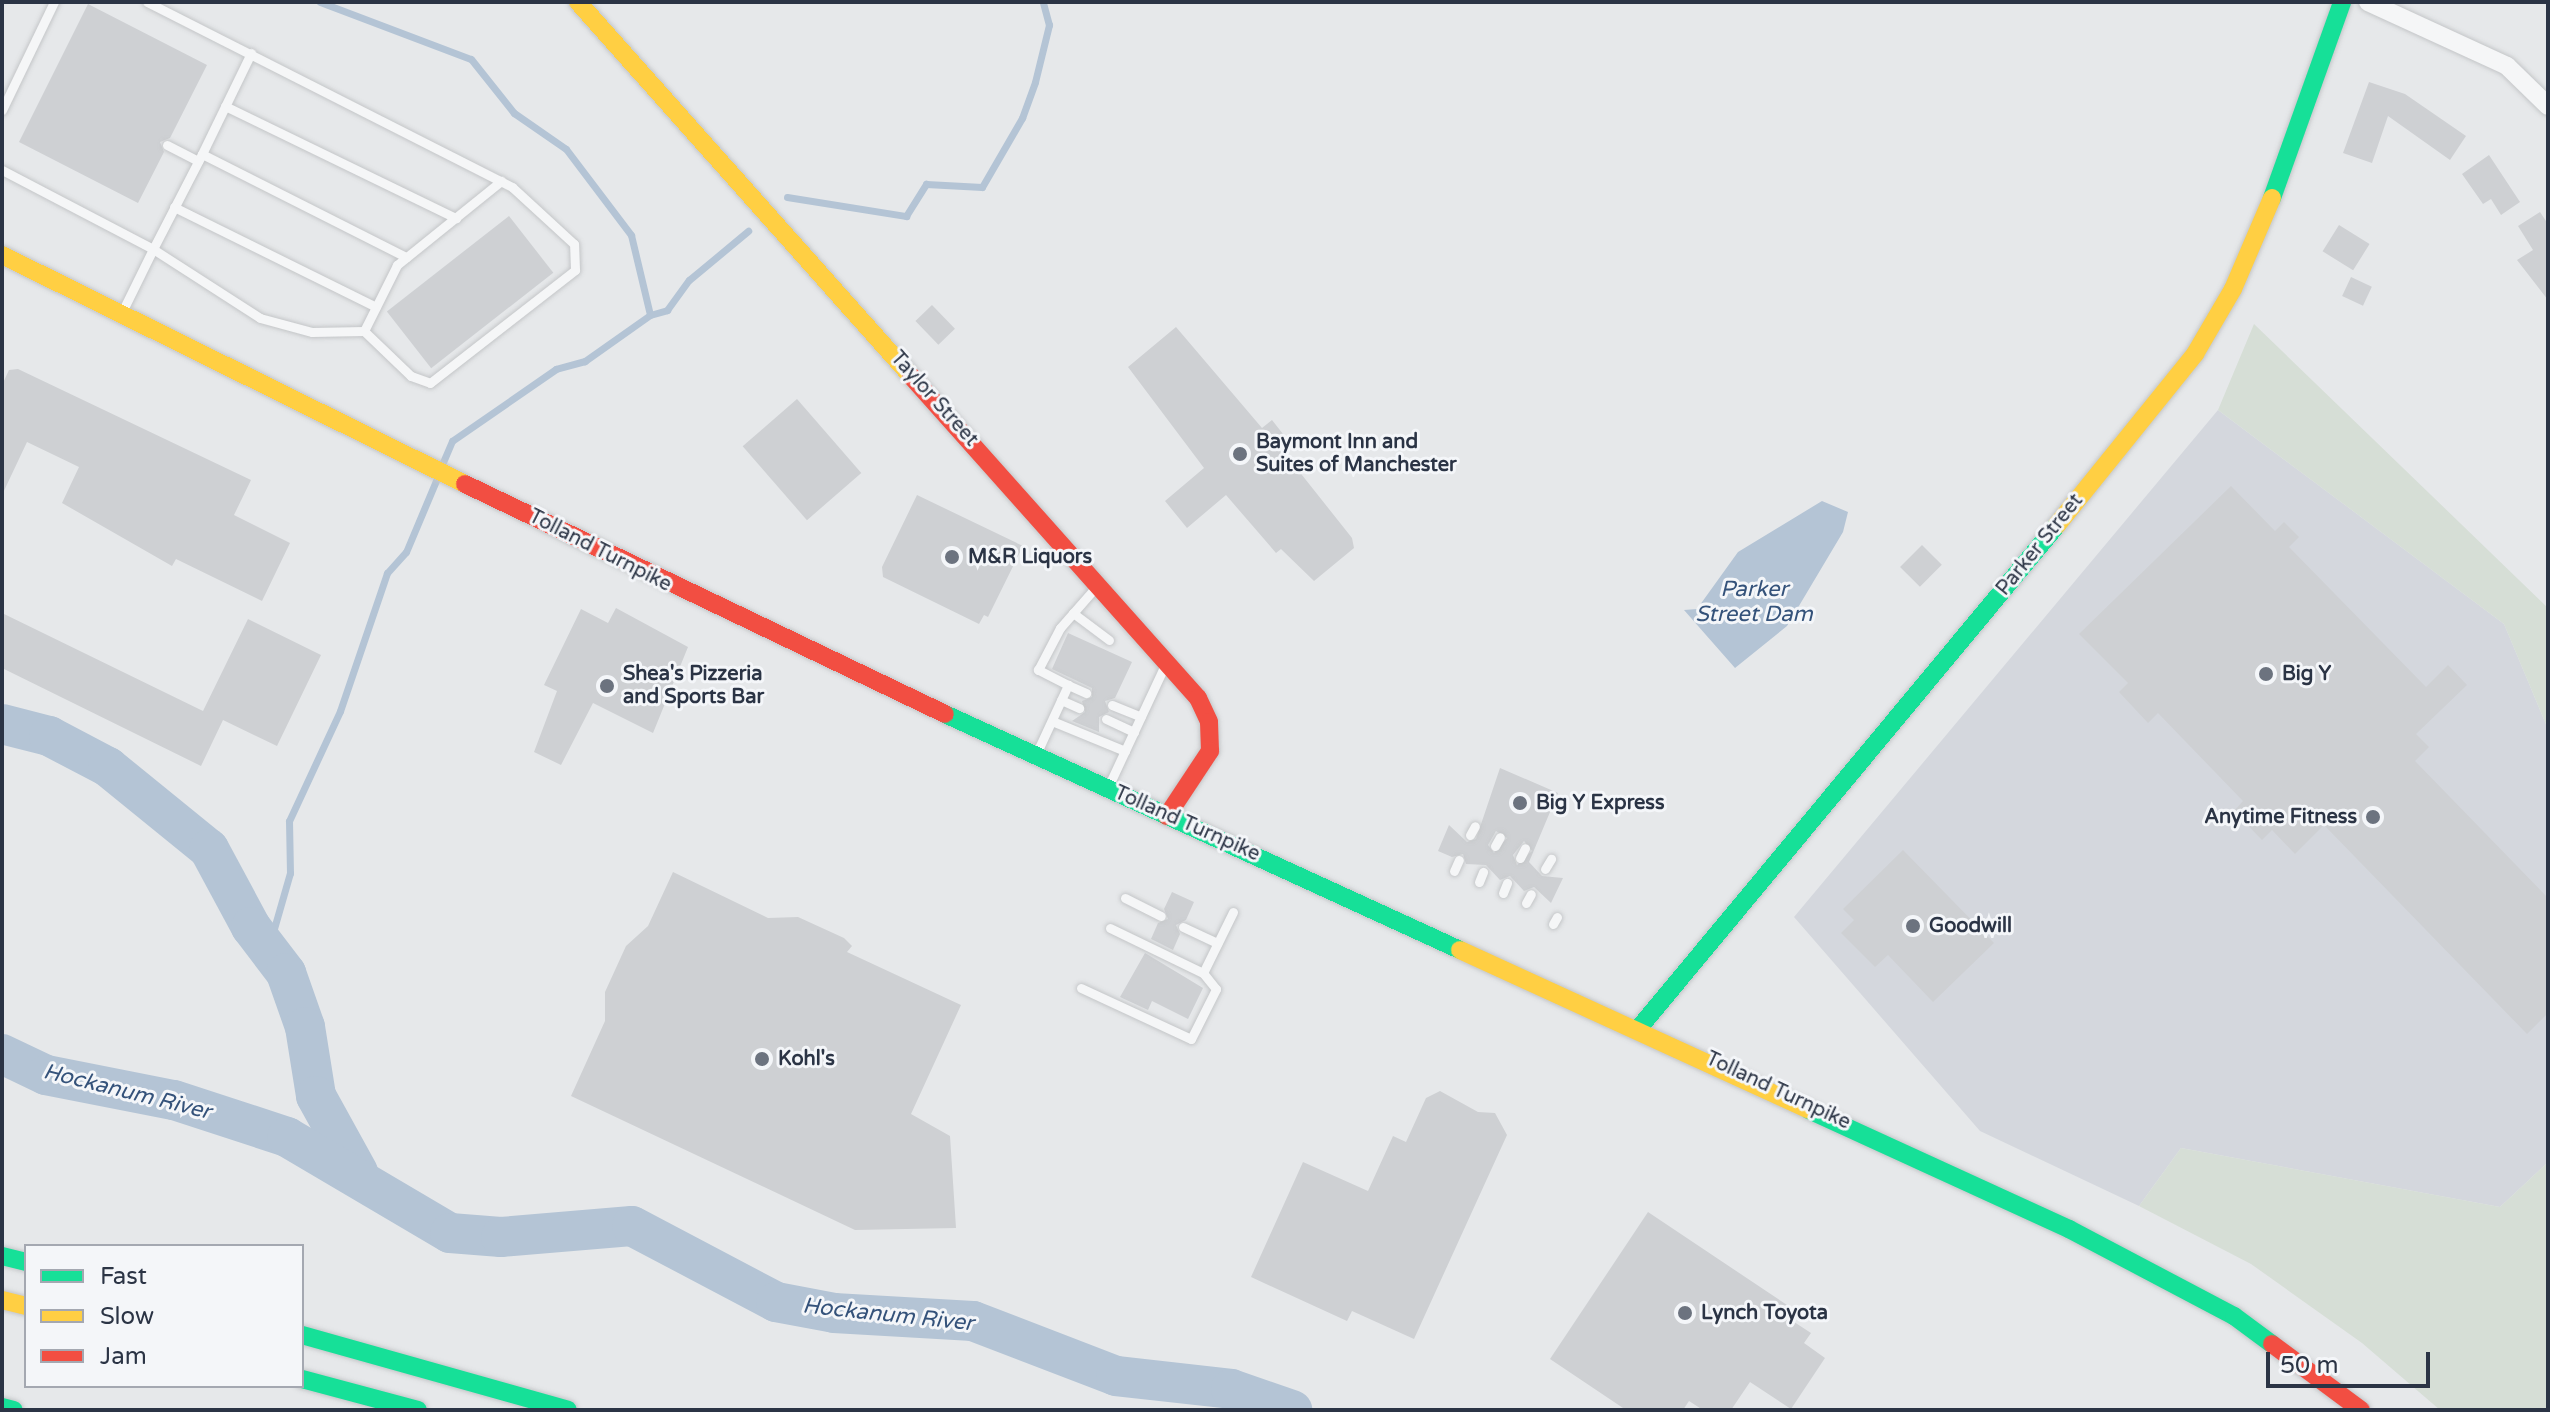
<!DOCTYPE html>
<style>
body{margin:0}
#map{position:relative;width:2550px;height:1412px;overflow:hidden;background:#e6e8ea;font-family:"Varela Round",sans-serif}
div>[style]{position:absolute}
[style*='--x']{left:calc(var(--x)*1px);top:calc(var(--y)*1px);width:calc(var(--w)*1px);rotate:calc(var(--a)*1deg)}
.built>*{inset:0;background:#d4d7dd}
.green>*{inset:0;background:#d6ded6}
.water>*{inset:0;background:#b4c4d5}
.stream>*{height:7px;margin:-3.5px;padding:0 3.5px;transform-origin:3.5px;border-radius:3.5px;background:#b4c4d5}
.river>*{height:40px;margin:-20px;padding:0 20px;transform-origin:20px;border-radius:20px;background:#b4c4d5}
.building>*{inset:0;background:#ced0d3;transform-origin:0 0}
.roads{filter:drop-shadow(0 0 2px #c4c6c8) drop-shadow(0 0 2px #c4c6c8)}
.lane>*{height:9px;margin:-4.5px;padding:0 4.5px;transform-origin:4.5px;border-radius:4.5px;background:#f5f6f7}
.street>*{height:18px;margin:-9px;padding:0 9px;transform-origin:9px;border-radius:9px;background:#f5f6f7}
.fast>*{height:18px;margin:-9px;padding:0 9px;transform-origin:9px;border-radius:9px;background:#16e098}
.slow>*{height:18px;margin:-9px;padding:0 9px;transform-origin:9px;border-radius:9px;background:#ffcf43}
.jam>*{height:18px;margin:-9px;padding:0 9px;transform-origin:9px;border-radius:9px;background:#f24e42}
.dots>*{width:22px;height:22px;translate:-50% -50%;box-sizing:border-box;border:4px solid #f4f6f9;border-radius:50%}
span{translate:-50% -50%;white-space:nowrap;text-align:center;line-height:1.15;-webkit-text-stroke:6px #f4f6f9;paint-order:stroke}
.street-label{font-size:20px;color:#2b3445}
.poi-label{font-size:20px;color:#2b3445;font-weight:700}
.left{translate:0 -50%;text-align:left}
.right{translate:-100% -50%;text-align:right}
.water-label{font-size:22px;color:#34527a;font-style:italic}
.frame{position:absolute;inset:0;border:4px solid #2b3445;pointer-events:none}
.legend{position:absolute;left:24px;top:1244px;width:280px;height:144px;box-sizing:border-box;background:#f4f6f9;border:2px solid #a4a8b1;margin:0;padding:10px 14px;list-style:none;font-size:24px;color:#2b3445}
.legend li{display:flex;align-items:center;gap:16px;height:40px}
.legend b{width:40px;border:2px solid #a4a8b1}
.scale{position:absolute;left:2266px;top:1352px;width:164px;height:36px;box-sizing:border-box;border:4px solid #2b3445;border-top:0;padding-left:10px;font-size:24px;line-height:28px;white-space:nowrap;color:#2b3445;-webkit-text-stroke:6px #f4f6f9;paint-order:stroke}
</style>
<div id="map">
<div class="built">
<i style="clip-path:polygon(2218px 410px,2504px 624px,2548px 729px,2548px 1162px,2500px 1207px,2181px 1148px,2139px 1206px,1980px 1131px,1794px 917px)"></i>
</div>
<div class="green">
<i style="clip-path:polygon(2254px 324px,2548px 608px,2548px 729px,2504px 624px,2218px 410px)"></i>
<i style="clip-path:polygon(2181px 1148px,2500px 1207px,2548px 1162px,2548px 1410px,2440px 1410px,2362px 1343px,2251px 1264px,2139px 1206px)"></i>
</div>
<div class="water">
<i style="clip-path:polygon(1822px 501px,1848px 512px,1843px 532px,1787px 626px,1735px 668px,1684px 610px,1697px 609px,1738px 552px)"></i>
</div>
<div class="stream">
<i style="--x:320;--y:2;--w:161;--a:20.7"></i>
<i style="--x:471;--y:59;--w:69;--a:51.5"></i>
<i style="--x:514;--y:113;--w:63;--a:34.7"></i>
<i style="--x:566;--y:149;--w:108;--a:52.9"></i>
<i style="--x:631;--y:235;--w:82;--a:76.6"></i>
<i style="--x:650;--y:315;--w:80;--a:144.7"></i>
<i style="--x:585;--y:361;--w:30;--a:165"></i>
<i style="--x:556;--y:369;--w:126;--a:145.3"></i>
<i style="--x:452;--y:441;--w:26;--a:113"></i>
<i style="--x:787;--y:197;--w:121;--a:9.1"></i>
<i style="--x:906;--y:216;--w:38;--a:-58"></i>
<i style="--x:926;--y:184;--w:56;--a:3.1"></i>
<i style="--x:982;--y:187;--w:80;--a:-59.9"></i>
<i style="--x:1022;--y:118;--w:38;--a:-70"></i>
<i style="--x:1035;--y:82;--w:59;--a:-76.2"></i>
<i style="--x:1049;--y:25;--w:24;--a:-105"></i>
<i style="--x:650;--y:315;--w:18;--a:-16"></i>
<i style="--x:667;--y:310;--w:37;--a:-54"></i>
<i style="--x:689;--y:280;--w:77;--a:-39.7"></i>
<i style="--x:269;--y:946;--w:76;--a:-74"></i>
<i style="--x:290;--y:873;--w:52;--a:-91.1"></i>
<i style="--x:289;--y:821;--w:121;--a:-65.1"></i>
<i style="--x:340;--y:711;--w:146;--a:-71.2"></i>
<i style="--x:387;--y:573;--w:28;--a:-48"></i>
<i style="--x:406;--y:552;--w:82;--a:-67.2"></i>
<i style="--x:2;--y:1067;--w:20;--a:-6"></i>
</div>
<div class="river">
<i style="--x:2;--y:724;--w:49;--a:14.3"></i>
<i style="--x:49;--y:736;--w:67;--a:27.7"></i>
<i style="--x:108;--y:767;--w:130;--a:39.1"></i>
<i style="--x:209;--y:849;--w:89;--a:61.7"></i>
<i style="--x:251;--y:927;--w:58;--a:52.7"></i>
<i style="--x:286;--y:973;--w:57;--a:70.6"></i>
<i style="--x:305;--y:1027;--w:70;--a:80.9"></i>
<i style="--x:316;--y:1096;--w:87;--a:61.1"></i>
<i style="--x:2;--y:1054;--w:49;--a:25.5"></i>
<i style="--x:46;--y:1075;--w:130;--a:11.1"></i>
<i style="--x:174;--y:1100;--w:119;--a:18.1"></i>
<i style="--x:287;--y:1137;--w:189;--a:30.5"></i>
<i style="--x:450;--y:1233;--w:51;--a:4.5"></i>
<i style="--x:501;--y:1237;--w:131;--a:-4.8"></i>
<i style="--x:632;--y:1226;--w:163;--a:27.8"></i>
<i style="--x:776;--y:1302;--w:59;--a:10.7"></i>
<i style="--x:834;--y:1313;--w:139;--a:3.3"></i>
<i style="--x:973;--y:1321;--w:153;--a:21"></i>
<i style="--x:1116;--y:1376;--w:116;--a:6.4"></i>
<i style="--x:1231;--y:1389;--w:65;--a:19"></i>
</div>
<div class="building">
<i style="clip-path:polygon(88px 4px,207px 65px,170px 138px,160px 142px,164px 152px,138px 203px,19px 142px)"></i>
<i style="clip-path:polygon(2369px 82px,2405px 94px,2466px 136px,2450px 160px,2388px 116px,2372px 163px,2343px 153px)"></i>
<i style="clip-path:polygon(2489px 155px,2520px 202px,2501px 215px,2491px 199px,2483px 204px,2462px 174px)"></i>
<i style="clip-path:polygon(2540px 212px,2548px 224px,2548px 300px,2517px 260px,2533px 250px,2518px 226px)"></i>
<i style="left:509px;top:216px;width:72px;height:155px;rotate:52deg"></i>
<i style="left:2339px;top:225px;width:36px;height:31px;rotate:32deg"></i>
<i style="left:2351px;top:277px;width:23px;height:21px;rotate:25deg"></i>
<i style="left:932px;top:305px;width:33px;height:23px;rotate:46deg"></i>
<i style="clip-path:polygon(1176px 327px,1262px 428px,1272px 420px,1283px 434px,1275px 441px,1352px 538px,1354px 548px,1314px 581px,1281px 549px,1276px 553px,1226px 495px,1187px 528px,1165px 501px,1204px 468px,1128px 367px)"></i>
<i style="clip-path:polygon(18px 369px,251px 480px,234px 515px,290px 543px,262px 601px,176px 559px,172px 566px,62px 503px,79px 467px,27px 442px,2px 495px,2px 385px,9px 370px)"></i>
<i style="left:797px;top:399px;width:98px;height:72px;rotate:49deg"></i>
<i style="clip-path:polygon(2231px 486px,2275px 531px,2284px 522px,2299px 537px,2289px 547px,2426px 687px,2448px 665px,2467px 685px,2416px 734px,2429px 747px,2415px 761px,2548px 898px,2548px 1013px,2527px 1034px,2324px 825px,2295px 854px,2272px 830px,2262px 840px,2234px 811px,2243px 801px,2158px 713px,2148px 723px,2119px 692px,2128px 683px,2079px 634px)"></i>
<i style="clip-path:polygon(917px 495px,1023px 546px,988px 617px,984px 615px,979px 624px,883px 577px,882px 567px)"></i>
<i style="left:1922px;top:545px;width:28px;height:31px;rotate:45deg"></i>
<i style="clip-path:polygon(616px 608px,688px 647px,653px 733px,593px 703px,561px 765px,534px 752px,557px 691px,544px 685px,581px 609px,608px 623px)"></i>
<i style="clip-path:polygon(2px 613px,203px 711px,248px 619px,321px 655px,277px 746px,223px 720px,201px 766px,2px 668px)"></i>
<i style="clip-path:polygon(1068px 633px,1132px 662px,1115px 698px,1105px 701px,1109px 712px,1099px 717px,1099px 732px,1072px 721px,1085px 712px,1082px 701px,1092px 697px,1092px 688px,1052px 669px)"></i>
<i style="clip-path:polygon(evenodd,1500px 768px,1558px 793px,1529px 862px,1542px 876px,1563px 878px,1551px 903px,1534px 887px,1524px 891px,1510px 876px,1500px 880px,1486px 865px,1466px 864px,1463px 854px,1452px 857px,1438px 851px,1449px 825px,1467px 842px,1476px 839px,1500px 768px,1496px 831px,1507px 838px,1494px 853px,1488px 845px,1496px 831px,1500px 768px,1524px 841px,1532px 851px,1517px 865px,1513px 855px,1524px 841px)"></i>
<i style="clip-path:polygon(1903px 850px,1994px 943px,1933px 1002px,1888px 955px,1875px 967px,1841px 933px,1854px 920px,1843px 909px)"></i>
<i style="clip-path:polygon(673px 872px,768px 918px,798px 917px,844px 938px,852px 946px,847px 952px,961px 1005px,911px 1114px,950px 1136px,956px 1228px,855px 1230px,571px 1096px,605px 1021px,605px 992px,626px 946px,648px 926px)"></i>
<i style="clip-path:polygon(1172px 892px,1194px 902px,1186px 920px,1176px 925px,1180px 934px,1173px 950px,1151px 939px,1158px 923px,1168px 919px,1164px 909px)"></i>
<i style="clip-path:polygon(1145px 953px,1203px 988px,1188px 1019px,1152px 1001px,1148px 1010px,1120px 997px)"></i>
<i style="clip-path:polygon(1440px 1091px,1478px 1112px,1495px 1113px,1507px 1135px,1414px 1339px,1352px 1311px,1347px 1321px,1251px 1277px,1303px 1162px,1368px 1191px,1393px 1136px,1406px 1142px,1426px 1098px)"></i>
<i style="clip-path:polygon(1648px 1212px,1793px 1309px,1788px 1318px,1811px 1333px,1804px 1343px,1825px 1358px,1791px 1409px,1750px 1382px,1731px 1410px,1703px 1410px,1689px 1401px,1683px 1410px,1626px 1410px,1550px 1359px)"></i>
</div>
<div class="roads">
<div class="lane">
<i style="--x:251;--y:53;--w:112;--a:115.9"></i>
<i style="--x:202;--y:154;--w:229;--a:26.8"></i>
<i style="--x:225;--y:106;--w:257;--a:25.9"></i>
<i style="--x:2;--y:110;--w:120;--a:-64.3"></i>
<i style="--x:167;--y:145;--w:35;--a:27"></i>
<i style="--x:2;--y:170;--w:170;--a:27.6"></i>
<i style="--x:153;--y:249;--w:107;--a:-62.7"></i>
<i style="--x:174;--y:207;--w:225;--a:26.3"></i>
<i style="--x:123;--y:310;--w:68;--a:-63.8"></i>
<i style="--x:153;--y:249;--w:127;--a:32.8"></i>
<i style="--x:260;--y:318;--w:54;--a:15.1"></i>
<i style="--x:312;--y:332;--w:52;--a:-1.1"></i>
<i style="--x:364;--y:331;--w:65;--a:43.8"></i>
<i style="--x:411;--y:376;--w:20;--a:20"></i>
<i style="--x:430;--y:383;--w:184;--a:-37.9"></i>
<i style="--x:575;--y:270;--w:26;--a:-92"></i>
<i style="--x:574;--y:244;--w:84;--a:-137.4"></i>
<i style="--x:512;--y:187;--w:409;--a:-153.1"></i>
<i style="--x:364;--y:331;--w:74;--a:-63.4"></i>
<i style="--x:397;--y:265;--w:134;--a:-38.9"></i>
<i style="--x:1073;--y:613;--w:45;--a:36.9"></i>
<i style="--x:1068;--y:685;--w:20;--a:24"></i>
<i style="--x:1061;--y:700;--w:20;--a:24"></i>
<i style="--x:1112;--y:705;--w:31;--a:22"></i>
<i style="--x:1106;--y:719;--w:31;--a:25"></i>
<i style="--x:1052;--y:721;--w:79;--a:22.3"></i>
<i style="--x:1038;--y:750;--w:72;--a:-65.2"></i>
<i style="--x:1068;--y:685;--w:34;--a:-153"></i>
<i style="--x:1038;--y:670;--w:47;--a:-62.4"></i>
<i style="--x:1060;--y:628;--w:53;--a:-48.8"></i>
<i style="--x:1109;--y:785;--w:132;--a:-65"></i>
<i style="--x:1470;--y:835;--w:10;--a:-61"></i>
<i style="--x:1495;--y:846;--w:10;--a:-61"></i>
<i style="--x:1520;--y:858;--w:11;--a:-63"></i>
<i style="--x:1545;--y:869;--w:12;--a:-59"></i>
<i style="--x:1454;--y:871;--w:12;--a:-66"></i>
<i style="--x:1479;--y:882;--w:11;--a:-68"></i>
<i style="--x:1503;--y:893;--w:11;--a:-68"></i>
<i style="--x:1125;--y:898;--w:40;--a:26.6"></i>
<i style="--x:1526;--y:903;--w:10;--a:-61"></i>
<i style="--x:1553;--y:924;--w:8;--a:-60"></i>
<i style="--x:1183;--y:927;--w:38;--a:25"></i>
<i style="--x:1110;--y:928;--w:103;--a:25.8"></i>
<i style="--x:1081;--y:988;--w:121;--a:24.9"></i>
<i style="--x:1191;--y:1039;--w:56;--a:-63.4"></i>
<i style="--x:1216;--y:989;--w:21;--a:-129"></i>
<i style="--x:1203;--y:973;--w:68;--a:-63.8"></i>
</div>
<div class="street">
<i style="--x:2368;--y:2;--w:153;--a:24.7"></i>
<i style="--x:2507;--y:66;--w:57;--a:44.3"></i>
</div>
<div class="fast">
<i style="--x:2272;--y:198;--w:208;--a:-70.3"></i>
<i style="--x:945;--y:714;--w:566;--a:24.62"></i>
<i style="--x:1639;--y:1028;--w:654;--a:-50.27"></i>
<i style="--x:1809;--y:1110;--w:286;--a:24.6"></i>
<i style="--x:2069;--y:1229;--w:187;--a:27.8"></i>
<i style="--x:2234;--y:1316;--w:47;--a:36.4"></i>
<i style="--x:2;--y:1256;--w:25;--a:14"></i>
<i style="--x:302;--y:1335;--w:276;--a:15.7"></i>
<i style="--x:302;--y:1379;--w:120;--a:15"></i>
<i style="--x:2;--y:1407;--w:12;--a:14"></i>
</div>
<div class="slow">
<i style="--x:578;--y:2;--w:501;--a:48.32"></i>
<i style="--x:2;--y:255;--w:517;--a:26.32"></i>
<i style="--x:2057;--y:525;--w:220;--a:-51.1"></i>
<i style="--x:2195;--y:354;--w:75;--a:-59.7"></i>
<i style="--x:2233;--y:289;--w:99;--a:-66.8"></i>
<i style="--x:1460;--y:950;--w:384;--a:24.6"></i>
<i style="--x:2;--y:1300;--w:25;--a:14"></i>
</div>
<div class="jam">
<i style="--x:911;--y:376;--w:431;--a:48.3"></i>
<i style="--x:1198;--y:698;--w:26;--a:65"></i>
<i style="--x:1209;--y:722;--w:29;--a:88"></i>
<i style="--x:1210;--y:751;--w:78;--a:123.5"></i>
<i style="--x:465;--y:484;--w:532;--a:25.6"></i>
<i style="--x:2272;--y:1344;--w:111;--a:36.6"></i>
</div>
</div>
<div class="dots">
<i style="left:1240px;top:454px;background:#6c737f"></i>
<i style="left:952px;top:557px;background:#6c737f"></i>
<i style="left:2266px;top:674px;background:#6c737f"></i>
<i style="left:607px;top:686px;background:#6c737f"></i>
<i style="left:1520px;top:803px;background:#6c737f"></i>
<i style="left:2373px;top:817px;background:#6c737f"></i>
<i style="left:1913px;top:926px;background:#6c737f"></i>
<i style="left:762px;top:1059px;background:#6c737f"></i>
<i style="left:1685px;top:1313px;background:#6c737f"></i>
</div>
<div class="street-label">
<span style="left:934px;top:399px;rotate:48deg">Taylor Street</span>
<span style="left:2040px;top:545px;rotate:-51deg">Parker Street</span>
<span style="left:600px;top:551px;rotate:27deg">Tolland Turnpike</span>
<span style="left:1187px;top:824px;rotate:24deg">Tolland Turnpike</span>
<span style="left:1778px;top:1091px;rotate:25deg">Tolland Turnpike</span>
</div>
<div class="poi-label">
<span class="left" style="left:1256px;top:454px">Baymont Inn and<br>Suites of Manchester</span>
<span class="left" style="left:968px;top:557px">M&amp;R Liquors</span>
<span class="left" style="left:623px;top:686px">Shea's Pizzeria<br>and Sports Bar</span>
<span class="left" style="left:2282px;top:674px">Big Y</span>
<span class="left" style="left:1536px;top:803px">Big Y Express</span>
<span class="right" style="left:2357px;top:817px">Anytime Fitness</span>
<span class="left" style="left:1929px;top:926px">Goodwill</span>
<span class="left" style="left:778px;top:1059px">Kohl's</span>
<span class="left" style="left:1701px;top:1313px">Lynch Toyota</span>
</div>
<div class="water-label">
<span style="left:1754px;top:602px">Parker<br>Street Dam</span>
<span style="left:127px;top:1092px;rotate:14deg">Hockanum River</span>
<span style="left:888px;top:1315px;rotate:6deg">Hockanum River</span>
</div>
<div class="frame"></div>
<ul class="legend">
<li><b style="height:10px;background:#16e098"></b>Fast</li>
<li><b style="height:10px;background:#ffcf43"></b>Slow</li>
<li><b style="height:10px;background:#f24e42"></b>Jam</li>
</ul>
<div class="scale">50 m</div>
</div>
